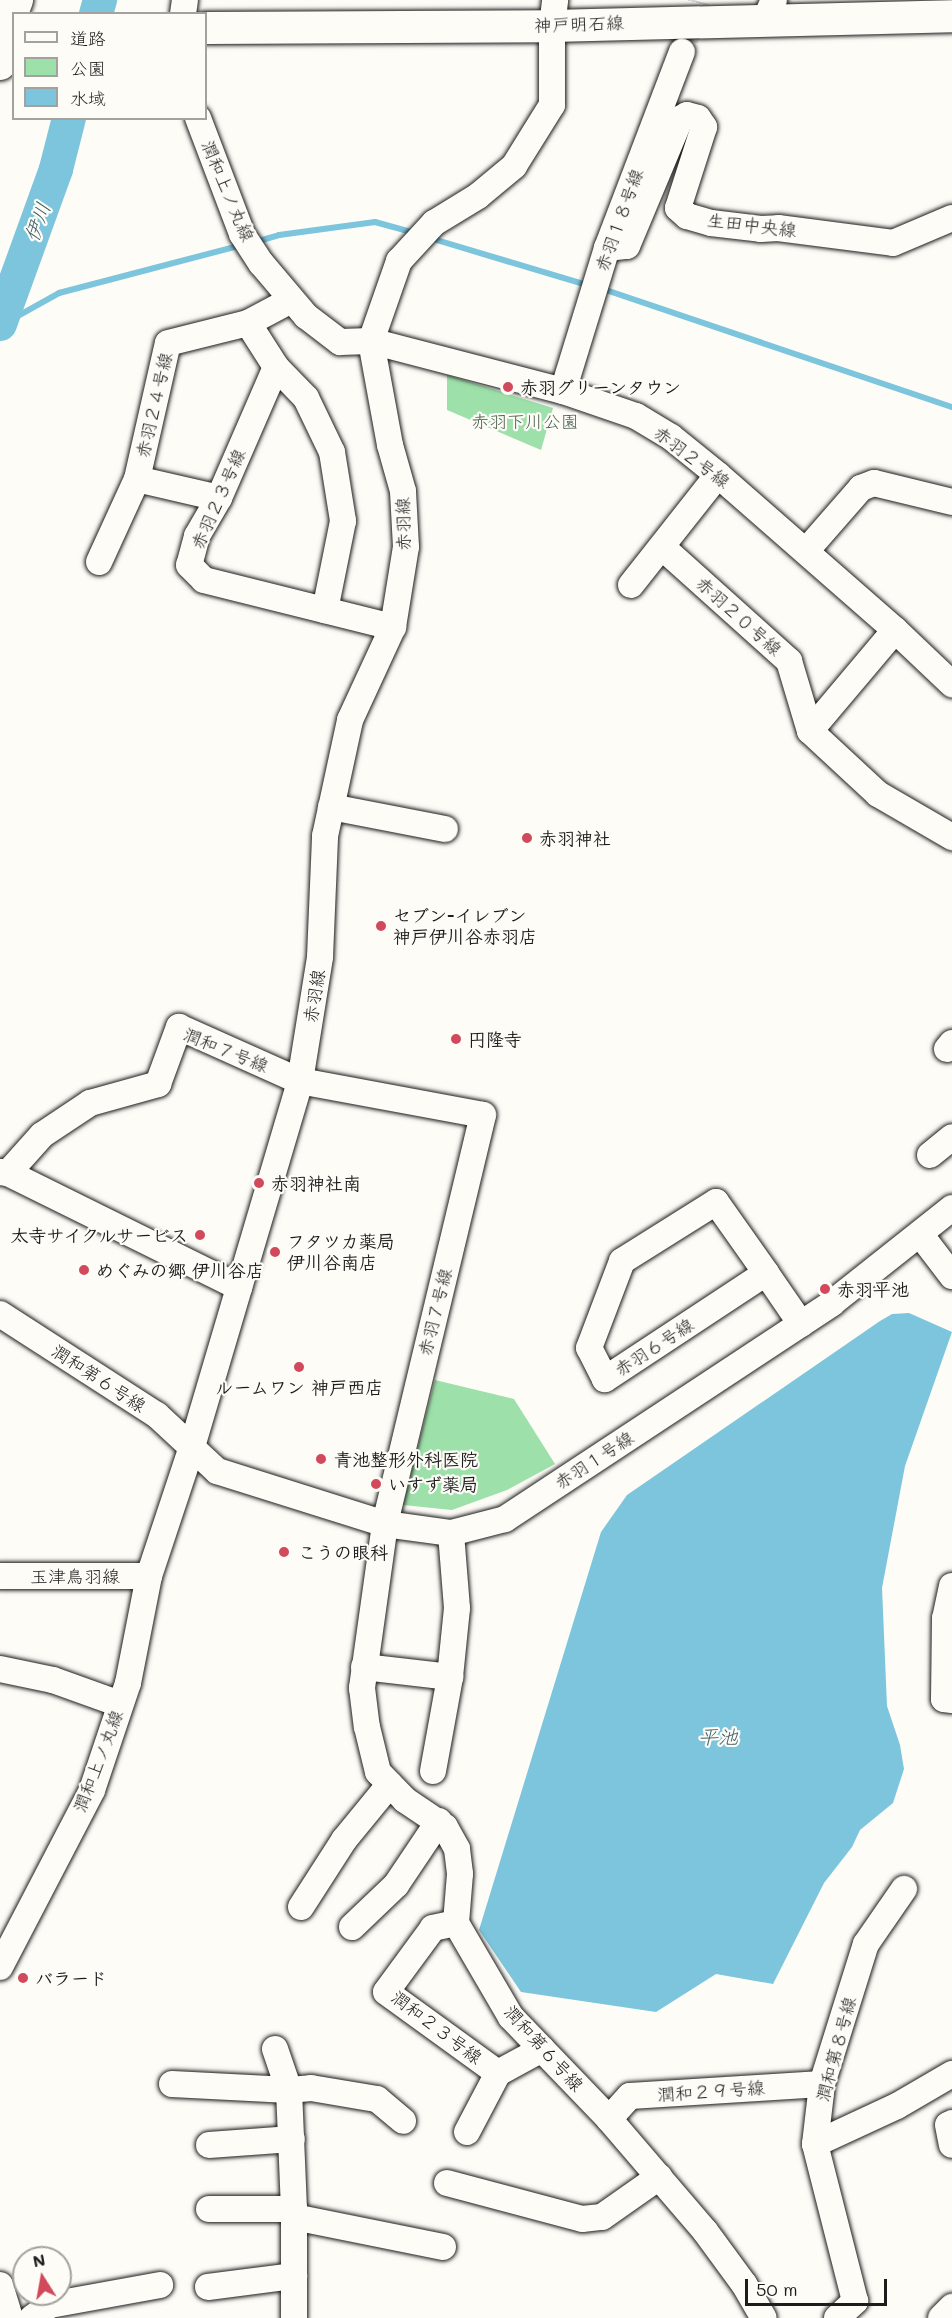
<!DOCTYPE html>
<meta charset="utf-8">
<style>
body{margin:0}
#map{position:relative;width:952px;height:2318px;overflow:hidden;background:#fdfcf7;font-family:Mali,"Klee One",sans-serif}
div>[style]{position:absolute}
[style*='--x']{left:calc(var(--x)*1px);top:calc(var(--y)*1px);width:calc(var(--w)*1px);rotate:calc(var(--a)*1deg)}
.green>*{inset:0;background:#9ee0aa}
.water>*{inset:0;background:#7cc5dc}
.stream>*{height:6px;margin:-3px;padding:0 3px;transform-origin:3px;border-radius:3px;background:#7cc5dc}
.river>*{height:34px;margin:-17px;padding:0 17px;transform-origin:17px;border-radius:17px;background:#7cc5dc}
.minor-tunnel>*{height:26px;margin-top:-13px;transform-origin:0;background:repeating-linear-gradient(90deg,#dbdad6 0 26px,transparent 0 39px)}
.roads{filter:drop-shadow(0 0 2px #1c1c1c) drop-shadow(0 0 2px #1c1c1c)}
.minor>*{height:26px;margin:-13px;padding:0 13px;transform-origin:13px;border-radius:13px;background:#fdfcf7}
.major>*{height:32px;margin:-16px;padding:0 16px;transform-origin:16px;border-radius:16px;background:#fdfcf7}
.dots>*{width:16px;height:16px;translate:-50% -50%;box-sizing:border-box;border:3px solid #fdfcf7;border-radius:50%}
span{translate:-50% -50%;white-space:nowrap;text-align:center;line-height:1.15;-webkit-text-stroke:4.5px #fdfcf7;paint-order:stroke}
.street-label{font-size:18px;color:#1c1c1c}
.poi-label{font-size:18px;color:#1c1c1c;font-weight:700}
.left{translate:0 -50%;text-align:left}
.right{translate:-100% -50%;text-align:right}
.park-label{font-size:18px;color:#4a614e}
.water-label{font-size:20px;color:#426069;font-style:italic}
.legend{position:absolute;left:12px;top:12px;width:195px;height:108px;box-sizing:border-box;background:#fdfcf7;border:2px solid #a3a29f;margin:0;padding:8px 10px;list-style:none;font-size:18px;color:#1c1c1c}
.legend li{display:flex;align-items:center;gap:12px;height:30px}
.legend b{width:30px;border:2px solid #a3a29f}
.north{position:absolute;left:12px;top:2246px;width:60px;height:60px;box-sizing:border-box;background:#fdfcf7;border:2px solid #a3a29f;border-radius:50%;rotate:349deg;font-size:16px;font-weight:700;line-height:24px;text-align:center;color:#1c1c1c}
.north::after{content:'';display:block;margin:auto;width:21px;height:27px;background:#d1495b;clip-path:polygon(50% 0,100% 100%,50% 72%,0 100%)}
.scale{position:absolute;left:745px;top:2279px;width:142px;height:27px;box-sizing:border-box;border:3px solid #1c1c1c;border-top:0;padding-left:8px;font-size:18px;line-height:21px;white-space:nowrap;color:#1c1c1c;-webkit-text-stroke:4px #fdfcf7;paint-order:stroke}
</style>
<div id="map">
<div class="green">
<i style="clip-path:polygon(447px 375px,553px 408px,541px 450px,447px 410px)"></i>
<i style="clip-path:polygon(435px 1380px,514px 1399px,555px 1464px,507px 1490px,452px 1510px,403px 1505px)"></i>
</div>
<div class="water">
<i style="clip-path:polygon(909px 1313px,952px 1332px,905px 1466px,882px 1588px,887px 1706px,900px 1745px,904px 1769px,893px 1803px,860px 1830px,852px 1847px,824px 1883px,773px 1984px,716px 1974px,656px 2012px,521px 1992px,479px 1930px,601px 1532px,627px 1495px,880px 1321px,892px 1314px)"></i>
</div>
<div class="stream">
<i style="--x:430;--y:238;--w:167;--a:16.7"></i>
<i style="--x:255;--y:242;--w:25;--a:-16"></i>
<i style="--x:279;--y:235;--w:97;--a:-7.7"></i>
<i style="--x:375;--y:222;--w:41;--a:15.4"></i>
<i style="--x:600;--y:288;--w:372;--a:18.7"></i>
<i style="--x:0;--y:326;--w:68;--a:-29.2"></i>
<i style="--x:59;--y:293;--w:189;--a:-14.7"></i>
</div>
<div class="river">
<i style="--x:96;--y:14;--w:15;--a:-74"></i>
<i style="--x:0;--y:324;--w:165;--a:-70.1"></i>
<i style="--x:56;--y:169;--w:53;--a:-75.7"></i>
</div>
<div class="minor-tunnel">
<i style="--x:685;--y:40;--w:41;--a:-74.6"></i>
</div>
<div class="roads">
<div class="minor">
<i style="--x:183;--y:14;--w:14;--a:-82"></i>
<i style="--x:765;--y:20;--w:22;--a:-66"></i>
<i style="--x:198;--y:118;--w:124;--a:69.2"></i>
<i style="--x:242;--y:234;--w:35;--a:57"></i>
<i style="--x:261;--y:263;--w:70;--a:49.7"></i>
<i style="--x:306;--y:316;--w:43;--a:37.4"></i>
<i style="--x:340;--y:342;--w:31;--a:-2"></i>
<i style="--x:371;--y:341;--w:198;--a:14.6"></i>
<i style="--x:563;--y:391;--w:77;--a:18.9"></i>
<i style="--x:636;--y:416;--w:41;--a:31"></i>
<i style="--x:671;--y:437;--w:60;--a:39"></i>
<i style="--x:718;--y:475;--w:235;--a:41.2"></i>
<i style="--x:895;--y:630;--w:79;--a:43.5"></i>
<i style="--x:607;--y:248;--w:20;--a:-6"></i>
<i style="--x:627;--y:246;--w:138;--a:-67.3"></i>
<i style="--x:680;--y:119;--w:8;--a:-30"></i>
<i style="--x:687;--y:115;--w:11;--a:15"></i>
<i style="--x:698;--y:118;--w:11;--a:56"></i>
<i style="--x:704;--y:127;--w:85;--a:107.8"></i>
<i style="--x:678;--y:208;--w:12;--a:42"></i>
<i style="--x:687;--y:216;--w:25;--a:16"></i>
<i style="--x:711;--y:223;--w:50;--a:6.8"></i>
<i style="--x:761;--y:229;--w:17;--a:-3"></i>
<i style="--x:778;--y:228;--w:116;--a:7.4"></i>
<i style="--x:893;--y:243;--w:64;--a:-23"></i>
<i style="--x:248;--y:323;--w:52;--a:57.5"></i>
<i style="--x:276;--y:367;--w:43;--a:45.9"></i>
<i style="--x:306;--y:398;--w:60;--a:64.3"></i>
<i style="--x:332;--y:452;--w:70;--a:80.9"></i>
<i style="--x:343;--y:521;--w:91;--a:101.4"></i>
<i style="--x:276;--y:367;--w:143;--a:113.5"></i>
<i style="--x:219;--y:498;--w:44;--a:120.1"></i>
<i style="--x:197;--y:536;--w:30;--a:105"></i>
<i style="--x:189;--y:565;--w:21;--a:45"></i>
<i style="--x:204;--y:580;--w:195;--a:14"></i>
<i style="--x:563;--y:391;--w:150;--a:-72.9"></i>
<i style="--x:607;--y:248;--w:210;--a:-69.1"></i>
<i style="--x:219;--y:498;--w:84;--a:-167"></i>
<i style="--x:137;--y:479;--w:139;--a:-77.2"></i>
<i style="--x:168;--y:343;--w:82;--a:-14"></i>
<i style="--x:248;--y:323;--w:49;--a:-28.1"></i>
<i style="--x:662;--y:547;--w:171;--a:41.9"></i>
<i style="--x:789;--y:661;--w:73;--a:73.3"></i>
<i style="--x:810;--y:731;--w:93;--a:42.8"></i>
<i style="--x:878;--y:794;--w:86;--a:30.2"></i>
<i style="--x:806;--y:551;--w:84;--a:-48.9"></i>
<i style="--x:861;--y:488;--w:14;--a:-21"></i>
<i style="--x:874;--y:483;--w:80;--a:13.7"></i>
<i style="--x:99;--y:562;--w:91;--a:-65.4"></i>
<i style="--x:631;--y:585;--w:140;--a:-51.7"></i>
<i style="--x:810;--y:731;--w:132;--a:-49.9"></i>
<i style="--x:331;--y:807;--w:116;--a:10.9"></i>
<i style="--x:947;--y:1049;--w:8;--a:-50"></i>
<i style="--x:930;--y:1155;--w:28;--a:-39"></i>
<i style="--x:0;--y:1172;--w:8;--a:7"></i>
<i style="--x:8;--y:1173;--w:51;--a:-48.2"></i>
<i style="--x:42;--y:1135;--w:58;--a:-33.7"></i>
<i style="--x:90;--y:1103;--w:71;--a:-15.6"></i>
<i style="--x:158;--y:1084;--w:61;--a:-69.8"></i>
<i style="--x:179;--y:1027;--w:133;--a:24.1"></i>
<i style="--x:300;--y:1081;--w:186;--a:10.5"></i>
<i style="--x:483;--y:1115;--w:421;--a:103.5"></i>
<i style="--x:385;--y:1524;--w:166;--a:98"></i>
<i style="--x:362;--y:1688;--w:39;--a:83"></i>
<i style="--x:367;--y:1727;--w:46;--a:76.3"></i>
<i style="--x:378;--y:1772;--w:39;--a:46"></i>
<i style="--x:405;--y:1800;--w:48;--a:34"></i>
<i style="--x:445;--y:1827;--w:25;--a:61"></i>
<i style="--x:457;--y:1849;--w:25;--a:83"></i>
<i style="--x:460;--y:1874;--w:49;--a:94.7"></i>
<i style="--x:456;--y:1923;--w:109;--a:59.7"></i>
<i style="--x:511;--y:2017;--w:141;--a:46.1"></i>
<i style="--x:609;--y:2119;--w:148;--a:49.4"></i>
<i style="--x:705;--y:2231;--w:66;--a:53.7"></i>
<i style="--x:744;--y:2284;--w:39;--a:60"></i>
<i style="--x:8;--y:1173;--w:258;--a:26.3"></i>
<i style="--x:920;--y:1234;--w:53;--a:52.7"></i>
<i style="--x:766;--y:1273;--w:193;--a:146.6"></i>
<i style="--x:605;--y:1379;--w:35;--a:-117"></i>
<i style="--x:589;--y:1348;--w:93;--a:-69.2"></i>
<i style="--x:622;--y:1261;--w:111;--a:-32.1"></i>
<i style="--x:716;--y:1202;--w:87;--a:54.8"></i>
<i style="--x:766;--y:1273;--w:62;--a:55.5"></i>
<i style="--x:0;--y:1314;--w:187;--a:32.8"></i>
<i style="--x:157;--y:1415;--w:82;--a:43"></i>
<i style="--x:217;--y:1471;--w:176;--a:17.5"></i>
<i style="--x:385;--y:1524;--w:67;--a:7.8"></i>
<i style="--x:451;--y:1533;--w:56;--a:-14.5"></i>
<i style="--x:505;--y:1519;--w:392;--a:-33.4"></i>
<i style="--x:832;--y:1303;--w:153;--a:-38.4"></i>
<i style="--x:0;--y:1576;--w:149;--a:0"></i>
<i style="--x:952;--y:1586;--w:33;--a:102"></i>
<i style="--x:945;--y:1618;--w:81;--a:90.7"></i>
<i style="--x:944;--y:1699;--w:8;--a:7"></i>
<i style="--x:364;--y:1667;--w:87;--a:6.6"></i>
<i style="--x:0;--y:1669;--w:54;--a:11.7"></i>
<i style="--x:53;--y:1680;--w:71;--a:19.7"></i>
<i style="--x:433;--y:1771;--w:96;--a:-79.7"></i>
<i style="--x:450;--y:1677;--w:69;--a:-84.2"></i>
<i style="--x:457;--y:1608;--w:75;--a:-94.6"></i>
<i style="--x:301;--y:1907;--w:80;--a:-57.3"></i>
<i style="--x:344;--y:1840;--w:72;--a:-50.6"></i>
<i style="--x:456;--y:1923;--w:24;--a:168"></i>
<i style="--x:433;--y:1928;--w:79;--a:126.3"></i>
<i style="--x:386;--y:1992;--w:138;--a:35.9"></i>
<i style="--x:498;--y:2073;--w:50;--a:-28.6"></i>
<i style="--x:352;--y:1927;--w:61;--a:-43.7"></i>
<i style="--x:396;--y:1885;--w:77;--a:-56.1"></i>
<i style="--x:0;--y:1967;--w:199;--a:-62.5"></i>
<i style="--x:92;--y:1790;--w:113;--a:-71.4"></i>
<i style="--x:128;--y:1683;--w:109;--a:-78.9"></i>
<i style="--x:149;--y:1576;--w:133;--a:-71.6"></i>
<i style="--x:191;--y:1450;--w:385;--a:-73.5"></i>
<i style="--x:300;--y:1081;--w:126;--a:-80.8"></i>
<i style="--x:320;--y:957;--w:121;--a:-87.6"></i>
<i style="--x:325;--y:836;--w:119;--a:-77.8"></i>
<i style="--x:350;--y:720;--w:102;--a:-65.2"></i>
<i style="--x:393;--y:627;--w:81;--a:-80.8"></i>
<i style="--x:406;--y:547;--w:56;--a:-93.1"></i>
<i style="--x:403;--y:491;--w:48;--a:-105.8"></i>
<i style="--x:390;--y:445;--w:106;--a:-100.4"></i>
<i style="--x:371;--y:341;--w:85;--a:-70.7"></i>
<i style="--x:399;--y:261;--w:52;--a:-47.4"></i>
<i style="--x:434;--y:223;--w:52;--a:-31.5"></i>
<i style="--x:478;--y:196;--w:47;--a:-39.8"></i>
<i style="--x:514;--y:166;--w:72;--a:-58.1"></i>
<i style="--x:552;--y:105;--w:79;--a:-90"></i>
<i style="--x:552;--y:26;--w:26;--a:-83"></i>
<i style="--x:275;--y:2049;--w:43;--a:71.1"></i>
<i style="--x:289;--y:2090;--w:119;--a:87.6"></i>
<i style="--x:294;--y:2209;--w:109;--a:90"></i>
<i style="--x:172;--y:2084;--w:117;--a:2.9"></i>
<i style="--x:289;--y:2090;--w:22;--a:-5"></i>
<i style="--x:311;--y:2088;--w:67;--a:9.5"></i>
<i style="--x:377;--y:2099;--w:34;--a:40"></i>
<i style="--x:609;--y:2119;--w:31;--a:-48"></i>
<i style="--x:630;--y:2096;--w:192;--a:-3.6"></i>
<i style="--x:952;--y:2123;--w:4;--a:153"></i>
<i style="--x:948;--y:2125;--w:20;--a:79"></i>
<i style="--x:467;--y:2132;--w:67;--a:-62.3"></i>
<i style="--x:815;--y:2144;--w:90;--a:-24.9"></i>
<i style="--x:897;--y:2106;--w:64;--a:-30.2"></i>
<i style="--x:209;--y:2145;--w:83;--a:-4.1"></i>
<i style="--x:447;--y:2183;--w:140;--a:14.9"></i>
<i style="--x:582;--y:2219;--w:20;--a:-6"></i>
<i style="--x:602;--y:2217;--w:70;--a:-35.1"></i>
<i style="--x:209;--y:2209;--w:85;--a:0"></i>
<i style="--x:294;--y:2217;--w:152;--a:11.4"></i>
<i style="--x:0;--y:2285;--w:34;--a:73"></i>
<i style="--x:208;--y:2287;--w:87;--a:-7.3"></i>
<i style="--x:32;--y:2318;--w:22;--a:-36"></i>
<i style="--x:50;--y:2305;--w:112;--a:-10.3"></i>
<i style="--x:837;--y:2318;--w:25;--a:-43"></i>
<i style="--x:855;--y:2301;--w:162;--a:-104.3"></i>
<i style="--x:815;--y:2144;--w:60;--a:-83.3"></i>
<i style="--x:822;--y:2084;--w:147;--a:-72.6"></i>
<i style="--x:866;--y:1944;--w:67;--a:-55.4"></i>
<i style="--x:941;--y:2318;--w:16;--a:-45"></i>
</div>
<div class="major">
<i style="--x:206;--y:28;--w:346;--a:-0.3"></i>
<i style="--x:552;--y:26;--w:400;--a:-1.4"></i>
<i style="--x:0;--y:64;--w:24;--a:-85"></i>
<i style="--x:2;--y:40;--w:43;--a:-69.4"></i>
</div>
</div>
<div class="dots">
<i style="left:508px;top:387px;background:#d1495b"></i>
<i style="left:527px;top:838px;background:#d1495b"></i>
<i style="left:381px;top:926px;background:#d1495b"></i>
<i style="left:456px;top:1039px;background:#d1495b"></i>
<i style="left:259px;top:1183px;background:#d1495b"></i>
<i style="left:200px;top:1235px;background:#d1495b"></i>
<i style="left:275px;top:1252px;background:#d1495b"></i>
<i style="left:84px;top:1270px;background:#d1495b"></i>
<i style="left:825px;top:1289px;background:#d1495b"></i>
<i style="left:299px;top:1367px;background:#d1495b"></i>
<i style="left:321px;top:1459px;background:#d1495b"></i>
<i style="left:376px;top:1484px;background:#d1495b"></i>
<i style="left:284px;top:1552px;background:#d1495b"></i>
<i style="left:23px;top:1978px;background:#d1495b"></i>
</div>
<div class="street-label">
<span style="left:579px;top:24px;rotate:-2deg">神戸明石線</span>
<span style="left:228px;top:191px;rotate:67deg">潤和上ノ丸線</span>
<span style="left:619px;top:220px;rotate:-70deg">赤羽１８号線</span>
<span style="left:752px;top:225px;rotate:7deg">生田中央線</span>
<span style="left:154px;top:405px;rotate:-77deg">赤羽２４号線</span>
<span style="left:692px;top:457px;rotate:37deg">赤羽２号線</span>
<span style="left:218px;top:499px;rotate:-66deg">赤羽２３号線</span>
<span style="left:403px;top:524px;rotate:-91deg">赤羽線</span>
<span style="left:739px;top:616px;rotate:42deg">赤羽２０号線</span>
<span style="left:314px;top:996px;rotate:-81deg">赤羽線</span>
<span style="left:226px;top:1050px;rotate:22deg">潤和７号線</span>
<span style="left:435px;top:1312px;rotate:-76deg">赤羽７号線</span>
<span style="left:654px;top:1347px;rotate:-33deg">赤羽６号線</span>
<span style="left:99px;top:1378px;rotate:33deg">潤和第６号線</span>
<span style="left:594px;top:1460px;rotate:-33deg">赤羽１号線</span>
<span style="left:75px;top:1576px">玉津鳥羽線</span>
<span style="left:98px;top:1761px;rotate:-69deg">潤和上ノ丸線</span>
<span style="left:437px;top:2027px;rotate:37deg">潤和２３号線</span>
<span style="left:544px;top:2048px;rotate:48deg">潤和第６号線</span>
<span style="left:836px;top:2049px;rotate:-75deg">潤和第８号線</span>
<span style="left:711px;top:2091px;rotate:-4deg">潤和２９号線</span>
</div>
<div class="poi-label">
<span class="left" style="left:520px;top:387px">赤羽グリーンタウン</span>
<span class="left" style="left:539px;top:838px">赤羽神社</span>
<span class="left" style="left:393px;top:926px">セブン-イレブン<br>神戸伊川谷赤羽店</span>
<span class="left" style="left:468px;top:1039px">円隆寺</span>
<span class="left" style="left:271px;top:1183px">赤羽神社南</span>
<span class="right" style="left:188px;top:1235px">太寺サイクルサービス</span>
<span class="left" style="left:287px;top:1252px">フタツカ薬局<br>伊川谷南店</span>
<span class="left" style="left:96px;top:1270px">めぐみの郷 伊川谷店</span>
<span class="left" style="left:837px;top:1289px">赤羽平池</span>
<span style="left:299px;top:1387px">ルームワン 神戸西店</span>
<span class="left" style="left:334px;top:1459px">青池整形外科医院</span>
<span class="left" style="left:388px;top:1484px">いすず薬局</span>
<span class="left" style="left:298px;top:1552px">こうの眼科</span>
<span class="left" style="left:35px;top:1978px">バラード</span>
</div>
<div class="park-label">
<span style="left:525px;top:421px">赤羽下川公園</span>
</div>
<div class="water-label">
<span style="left:37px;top:222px;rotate:-70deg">伊川</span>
<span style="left:718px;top:1736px">平池</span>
</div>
<ul class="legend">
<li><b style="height:8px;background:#fdfcf7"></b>道路</li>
<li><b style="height:16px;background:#9ee0aa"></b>公園</li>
<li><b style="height:16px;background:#7cc5dc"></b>水域</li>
</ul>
<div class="north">N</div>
<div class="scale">50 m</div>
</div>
